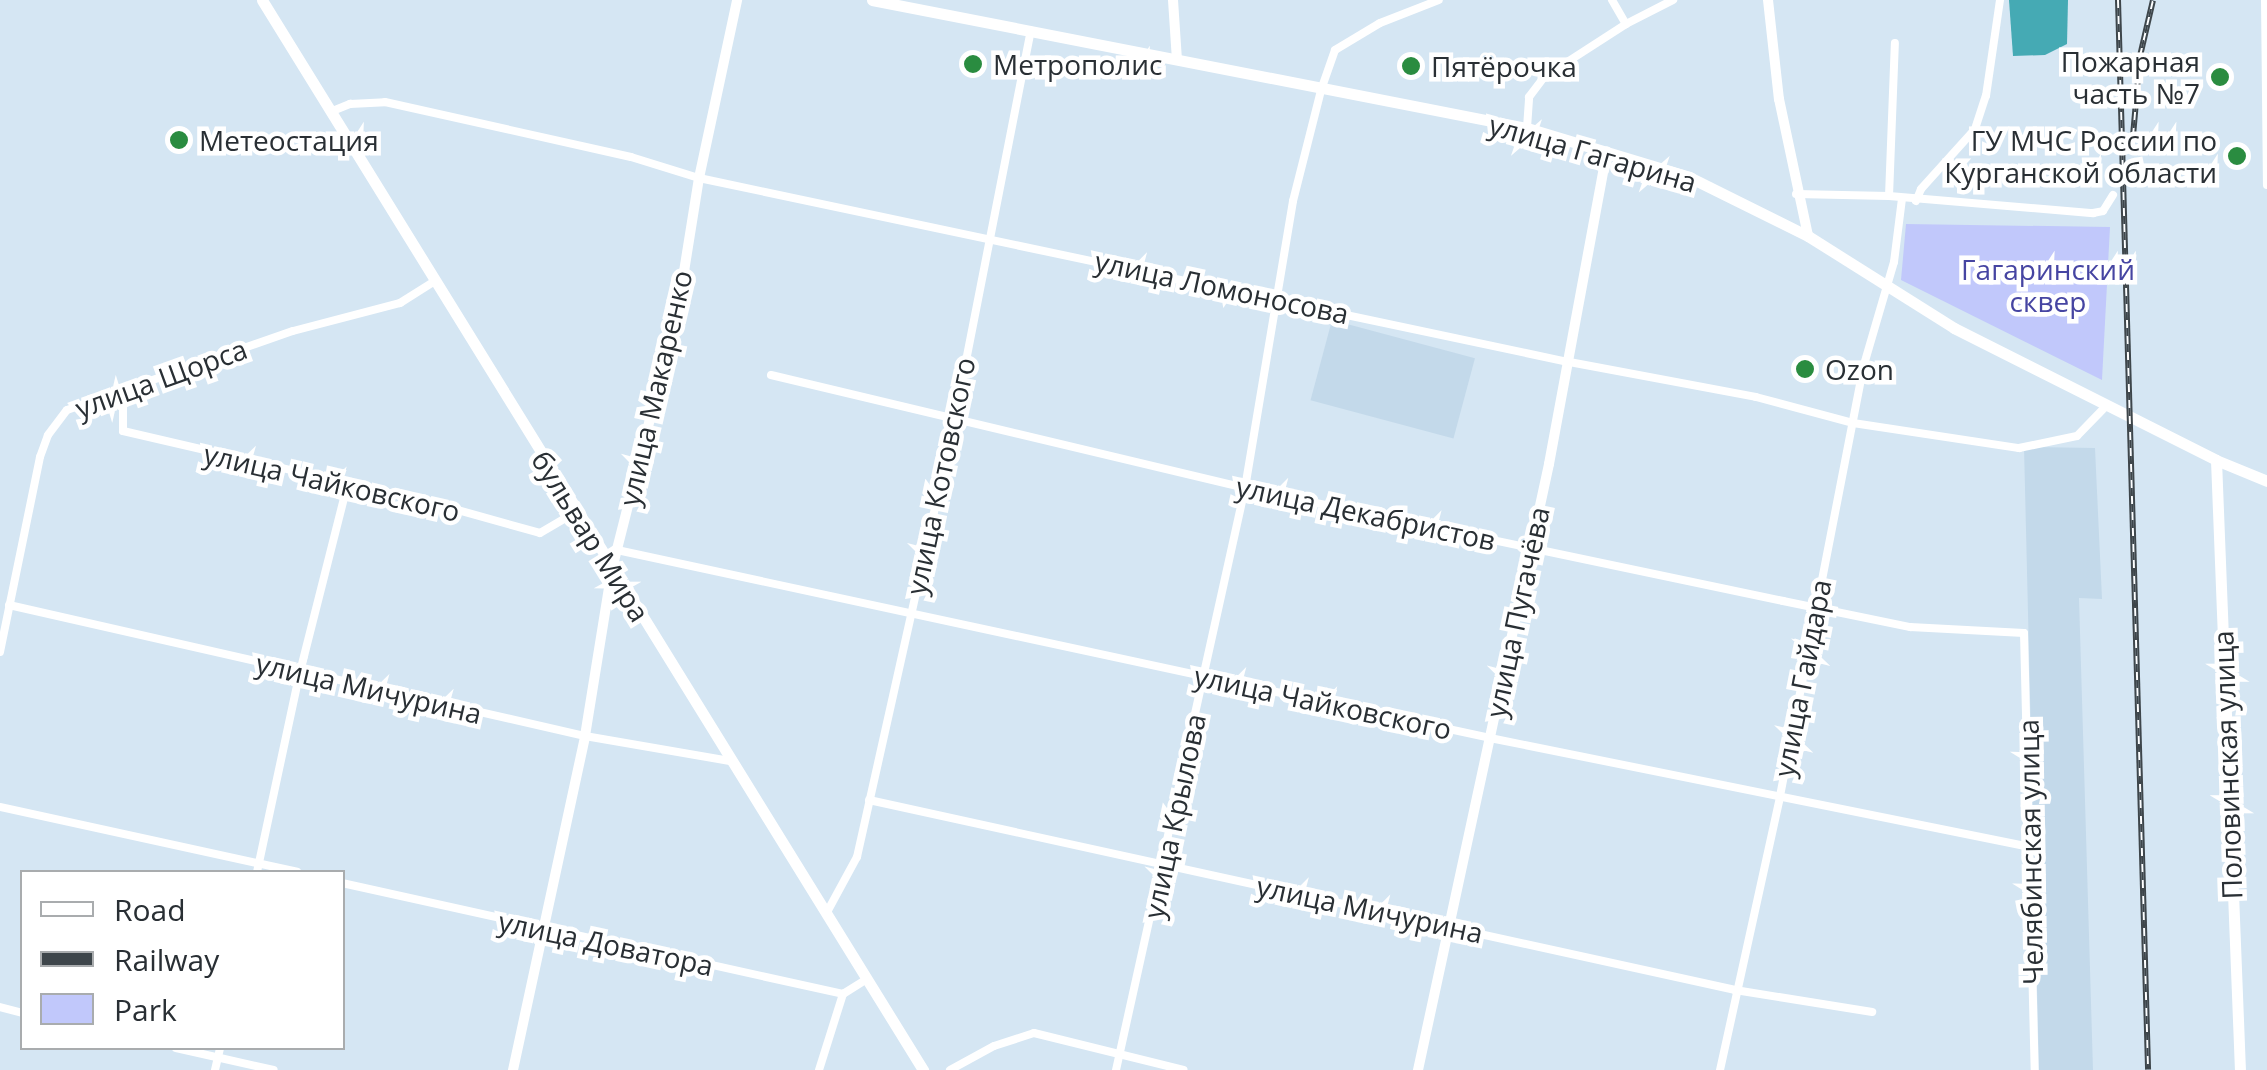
<!DOCTYPE html>
<meta charset="utf-8">
<style>
body{margin:0}
#map{position:relative;width:2267px;height:1070px;overflow:hidden;background:#d5e6f3;font-family:"Open Sans",sans-serif}
div>[style]{position:absolute}
[style*='--x']{left:calc(var(--x)*1px);top:calc(var(--y)*1px);width:calc(var(--w)*1px);rotate:calc(var(--a)*1deg)}
.built>*{inset:0;background:#c3d9ea;transform-origin:0 0}
.green>*{inset:0;background:#c1c8fb}
.water>*{inset:0;background:#45aab4}
.minor>*{height:8px;margin:-4px;padding:0 4px;transform-origin:4px;border-radius:4px;background:#fff}
.tertiary>*{height:10px;margin:-5px;padding:0 5px;transform-origin:5px;border-radius:5px;background:#fff}
.secondary>*{height:11px;margin:-5.5px;padding:0 5.5px;transform-origin:5.5px;border-radius:5.5px;background:#fff}
.rail>*{height:6px;margin-top:-3px;transform-origin:0;background:repeating-linear-gradient(90deg,#fff 0 8px,#3e464b 0 16px);box-sizing:border-box;border-block:2px solid #3e464b}
.dots>*{width:28px;height:28px;translate:-50% -50%;box-sizing:border-box;border:5px solid #fff;border-radius:50%}
span{translate:-50% -50%;white-space:nowrap;text-align:center;line-height:1.15;-webkit-text-stroke:9px #fff;paint-order:stroke}
.poi-label{font-size:28px;color:#292f34}
.right{translate:-100% -50%;text-align:right}
.left{translate:0 -50%;text-align:left}
.street-label{font-size:28px;color:#292f34}
.park-label{font-size:28px;color:#4645a2}
.legend{position:absolute;left:20px;top:870px;width:325px;height:180px;box-sizing:border-box;background:#fff;border:2px solid #a9acae;margin:0;padding:12px 18px;list-style:none;font-size:30px;color:#292f34}
.legend li{display:flex;align-items:center;gap:20px;height:50px}
.legend b{width:50px;border:2px solid #a9acae}
</style>
<div id="map">
<div class="built">
<i style="left:1332px;top:320px;width:148px;height:83px;rotate:15deg"></i>
<i style="clip-path:polygon(2024px 447px,2095px 448px,2102px 599px,2079px 598px,2093px 1070px,2039px 1070px)"></i>
</div>
<div class="green">
<i style="clip-path:polygon(1906px 224px,2110px 227px,2102px 380px,1901px 280px)"></i>
</div>
<div class="water">
<i style="clip-path:polygon(2009px 0,2068px 0,2067px 44px,2045px 55px,2013px 56px)"></i>
</div>
<div class="minor">
<i style="--x:1612;--y:0;--w:28;--a:60"></i>
<i style="--x:2265;--y:0;--w:185;--a:89.4"></i>
<i style="--x:330;--y:112;--w:22;--a:-22"></i>
<i style="--x:350;--y:104;--w:35;--a:-3"></i>
<i style="--x:385;--y:102;--w:252;--a:12.6"></i>
<i style="--x:631;--y:157;--w:71;--a:17.2"></i>
<i style="--x:699;--y:178;--w:884;--a:11.95"></i>
<i style="--x:1564;--y:361;--w:195;--a:10.6"></i>
<i style="--x:1756;--y:397;--w:100;--a:15"></i>
<i style="--x:1853;--y:423;--w:168;--a:8.6"></i>
<i style="--x:2019;--y:448;--w:59;--a:-11.7"></i>
<i style="--x:2077;--y:436;--w:43;--a:-45.9"></i>
<i style="--x:1527;--y:128;--w:31;--a:-86"></i>
<i style="--x:1529;--y:97;--w:25;--a:-53"></i>
<i style="--x:1544;--y:77;--w:98;--a:-32.9"></i>
<i style="--x:1626;--y:24;--w:53;--a:-27.1"></i>
<i style="--x:1796;--y:194;--w:93;--a:1.2"></i>
<i style="--x:1889;--y:196;--w:205;--a:4.8"></i>
<i style="--x:2093;--y:213;--w:10;--a:-11"></i>
<i style="--x:2103;--y:211;--w:19;--a:-58"></i>
<i style="--x:1889;--y:196;--w:153;--a:-87.8"></i>
<i style="--x:1916;--y:201;--w:13;--a:-67"></i>
<i style="--x:1921;--y:189;--w:81;--a:-48"></i>
<i style="--x:1975;--y:129;--w:35;--a:-72"></i>
<i style="--x:1986;--y:96;--w:97;--a:-81.7"></i>
<i style="--x:771;--y:375;--w:487;--a:13.4"></i>
<i style="--x:1245;--y:488;--w:550;--a:11.86"></i>
<i style="--x:1783;--y:601;--w:130;--a:11.6"></i>
<i style="--x:1910;--y:627;--w:114;--a:3"></i>
<i style="--x:2024;--y:633;--w:437;--a:88.6"></i>
<i style="--x:123;--y:391;--w:40;--a:90"></i>
<i style="--x:123;--y:431;--w:314;--a:13.1"></i>
<i style="--x:429;--y:502;--w:115;--a:15.6"></i>
<i style="--x:540;--y:533;--w:42;--a:-30.3"></i>
<i style="--x:617;--y:550;--w:893;--a:12.15"></i>
<i style="--x:1490;--y:738;--w:551;--a:11.41"></i>
<i style="--x:9;--y:605;--w:591;--a:12.81"></i>
<i style="--x:585;--y:736;--w:147;--a:9.8"></i>
<i style="--x:0;--y:652;--w:199;--a:-78.4"></i>
<i style="--x:40;--y:457;--w:23;--a:-70"></i>
<i style="--x:48;--y:435;--w:31;--a:-53"></i>
<i style="--x:67;--y:410;--w:239;--a:-19.3"></i>
<i style="--x:293;--y:331;--w:111;--a:-14.7"></i>
<i style="--x:400;--y:303;--w:41;--a:-32.2"></i>
<i style="--x:869;--y:800;--w:887;--a:12.37"></i>
<i style="--x:1735;--y:990;--w:139;--a:9.1"></i>
<i style="--x:0;--y:807;--w:304;--a:12.3"></i>
<i style="--x:257;--y:872;--w:205;--a:-77.9"></i>
<i style="--x:300;--y:672;--w:192;--a:-75.8"></i>
<i style="--x:342;--y:883;--w:513;--a:12.49"></i>
<i style="--x:843;--y:994;--w:28;--a:-32"></i>
<i style="--x:826;--y:914;--w:65;--a:-61.5"></i>
<i style="--x:857;--y:857;--w:446;--a:-77.4"></i>
<i style="--x:954;--y:422;--w:399;--a:-78.9"></i>
<i style="--x:0;--y:1007;--w:23;--a:15"></i>
<i style="--x:176;--y:1048;--w:100;--a:12.7"></i>
<i style="--x:215;--y:1070;--w:23;--a:-77"></i>
<i style="--x:819;--y:1070;--w:80;--a:-72.5"></i>
<i style="--x:950;--y:1070;--w:50;--a:-28.6"></i>
<i style="--x:994;--y:1046;--w:42;--a:-18"></i>
<i style="--x:1034;--y:1033;--w:154;--a:13.9"></i>
<i style="--x:1116;--y:1070;--w:596;--a:-77.5"></i>
<i style="--x:1245;--y:488;--w:291;--a:-80.5"></i>
<i style="--x:1293;--y:201;--w:114;--a:-75.8"></i>
<i style="--x:1321;--y:90;--w:42;--a:-70.7"></i>
<i style="--x:1335;--y:50;--w:52;--a:-31"></i>
<i style="--x:1380;--y:23;--w:63;--a:-21.3"></i>
<i style="--x:1720;--y:1070;--w:280;--a:-77.6"></i>
<i style="--x:1780;--y:796;--w:436;--a:-79"></i>
<i style="--x:1863;--y:368;--w:110;--a:-73.7"></i>
<i style="--x:1894;--y:262;--w:64;--a:-82.8"></i>
</div>
<div class="tertiary">
<i style="--x:1173;--y:0;--w:60;--a:86.2"></i>
<i style="--x:1768;--y:0;--w:100;--a:83.7"></i>
<i style="--x:1779;--y:99;--w:140;--a:78"></i>
<i style="--x:513;--y:1070;--w:342;--a:-77.8"></i>
<i style="--x:585;--y:736;--w:169;--a:-80.8"></i>
<i style="--x:612;--y:569;--w:268;--a:-75.8"></i>
<i style="--x:678;--y:309;--w:133;--a:-80.9"></i>
<i style="--x:699;--y:178;--w:182;--a:-77.9"></i>
<i style="--x:1418;--y:1070;--w:620;--a:-77.8"></i>
<i style="--x:1549;--y:464;--w:318;--a:-79.5"></i>
</div>
<div class="secondary">
<i style="--x:262;--y:0;--w:1258;--a:58.29"></i>
<i style="--x:872;--y:0;--w:667;--a:11.06"></i>
<i style="--x:1527;--y:128;--w:169;--a:16.8"></i>
<i style="--x:1689;--y:177;--w:133;--a:26.4"></i>
<i style="--x:1808;--y:236;--w:173;--a:32.2"></i>
<i style="--x:1954;--y:328;--w:293;--a:26.7"></i>
<i style="--x:2216;--y:460;--w:55;--a:22.4"></i>
<i style="--x:2216;--y:460;--w:610;--a:87.75"></i>
</div>
<div class="rail">
<i style="--x:2118;--y:0;--w:1070;--a:88.39"></i>
<i style="--x:2133;--y:136;--w:80;--a:-85"></i>
<i style="--x:2140;--y:56;--w:57;--a:-76.9"></i>
</div>
<div class="dots">
<i style="left:973px;top:64px;background:#2a8c40"></i>
<i style="left:1411px;top:66px;background:#2a8c40"></i>
<i style="left:2220px;top:77px;background:#2a8c40"></i>
<i style="left:179px;top:140px;background:#2a8c40"></i>
<i style="left:2237px;top:156px;background:#2a8c40"></i>
<i style="left:1805px;top:369px;background:#2a8c40"></i>
</div>
<div class="poi-label">
<span class="right" style="left:2200px;top:77px">Пожарная<br>часть №7</span>
<span class="left" style="left:993px;top:64px">Метрополис</span>
<span class="left" style="left:1431px;top:66px">Пятёрочка</span>
<span class="left" style="left:199px;top:140px">Метеостация</span>
<span class="right" style="left:2217px;top:156px">ГУ МЧС России по<br>Курганской области</span>
<span class="left" style="left:1825px;top:369px">Ozon</span>
</div>
<div class="street-label">
<span style="left:1593px;top:153px;rotate:16deg">улица Гагарина</span>
<span style="left:1222px;top:287px;rotate:12deg">улица Ломоносова</span>
<span style="left:161px;top:378px;rotate:-20deg">улица Щорса</span>
<span style="left:655px;top:388px;rotate:-77deg">улица Макаренко</span>
<span style="left:940px;top:476px;rotate:-78deg">улица Котовского</span>
<span style="left:332px;top:482px;rotate:13deg">улица Чайковского</span>
<span style="left:1366px;top:513px;rotate:12deg">улица Декабристов</span>
<span style="left:591px;top:536px;rotate:58deg">бульвар Мира</span>
<span style="left:1517px;top:612px;rotate:-78deg">улица Пугачёва</span>
<span style="left:1802px;top:678px;rotate:-79deg">улица Гайдара</span>
<span style="left:369px;top:688px;rotate:13deg">улица Мичурина</span>
<span style="left:1323px;top:702px;rotate:12deg">улица Чайковского</span>
<span style="left:2227px;top:765px;rotate:-92deg">Половинская улица</span>
<span style="left:1174px;top:816px;rotate:-78deg">улица Крылова</span>
<span style="left:2030px;top:852px;rotate:-91deg">Челябинская улица</span>
<span style="left:1370px;top:909px;rotate:12deg">улица Мичурина</span>
<span style="left:606px;top:943px;rotate:12deg">улица Доватора</span>
</div>
<div class="park-label">
<span style="left:2048px;top:285px">Гагаринский<br>сквер</span>
</div>
<ul class="legend">
<li><b style="height:12px;background:#fff"></b>Road</li>
<li><b style="height:12px;background:#3e464b"></b>Railway</li>
<li><b style="height:28px;background:#c1c8fb"></b>Park</li>
</ul>
</div>
